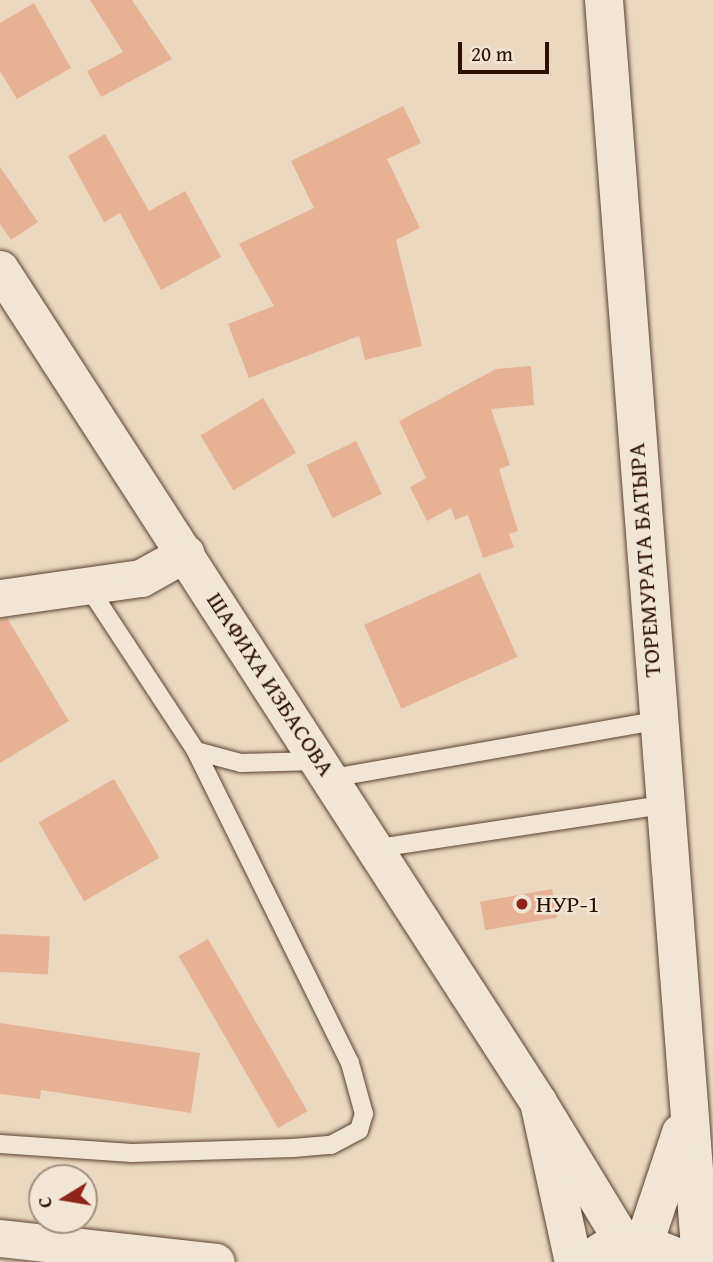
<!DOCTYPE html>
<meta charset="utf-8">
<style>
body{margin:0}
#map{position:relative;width:713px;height:1262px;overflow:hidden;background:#ead9c0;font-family:"Gentium Book Plus",serif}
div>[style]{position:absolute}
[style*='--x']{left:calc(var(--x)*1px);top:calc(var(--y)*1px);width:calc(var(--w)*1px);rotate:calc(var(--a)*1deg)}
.building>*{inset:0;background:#e7b293;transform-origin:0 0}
.roads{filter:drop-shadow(0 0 2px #5c4232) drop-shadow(0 0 2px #5c4232)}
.service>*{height:18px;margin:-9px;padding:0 9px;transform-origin:9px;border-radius:9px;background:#f1e6d6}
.minor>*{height:37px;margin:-18.5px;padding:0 18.5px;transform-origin:18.5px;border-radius:18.5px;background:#f1e6d6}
.tertiary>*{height:38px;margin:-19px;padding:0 19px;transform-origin:19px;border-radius:19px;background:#f1e6d6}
.dots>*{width:19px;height:19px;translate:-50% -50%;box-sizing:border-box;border:4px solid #f1e6d6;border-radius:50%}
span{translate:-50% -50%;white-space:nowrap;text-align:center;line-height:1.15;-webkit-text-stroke:5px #f1e6d6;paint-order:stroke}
.street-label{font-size:24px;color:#2d1002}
.poi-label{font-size:24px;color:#2d1002}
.left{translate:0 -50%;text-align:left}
.north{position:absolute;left:28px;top:1164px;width:70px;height:70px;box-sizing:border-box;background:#f1e6d6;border:2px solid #a39081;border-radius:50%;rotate:259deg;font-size:19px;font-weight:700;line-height:28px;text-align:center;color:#2d1002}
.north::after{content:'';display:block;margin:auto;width:24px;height:32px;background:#8f2418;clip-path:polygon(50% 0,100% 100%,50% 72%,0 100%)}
.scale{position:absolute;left:458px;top:42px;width:91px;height:32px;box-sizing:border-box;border:4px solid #2d1002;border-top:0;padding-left:9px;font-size:21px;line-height:24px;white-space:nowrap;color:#2d1002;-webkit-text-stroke:5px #f1e6d6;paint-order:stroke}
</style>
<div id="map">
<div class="building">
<i style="clip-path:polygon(90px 0,132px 0,172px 59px,101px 97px,87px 71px,123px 52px)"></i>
<i style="clip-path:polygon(34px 3px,71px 68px,17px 99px,0 71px,0 23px)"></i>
<i style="clip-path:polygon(403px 106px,421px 143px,387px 159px,420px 228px,396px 240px,422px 346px,365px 360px,359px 336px,249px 378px,228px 324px,274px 306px,239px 244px,314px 208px,291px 161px)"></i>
<i style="clip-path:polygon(105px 134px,149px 211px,185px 191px,221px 257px,161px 290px,120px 213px,104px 222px,68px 156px)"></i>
<i style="clip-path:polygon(0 167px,38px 222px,11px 240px,0 224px)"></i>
<i style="clip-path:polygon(531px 366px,534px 405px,491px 409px,510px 465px,499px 469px,518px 531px,509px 534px,514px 547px,483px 558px,468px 515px,455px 520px,451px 508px,427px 521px,410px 487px,426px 478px,399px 421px,496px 369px)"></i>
<i style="left:263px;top:398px;width:64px;height:73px;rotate:59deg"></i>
<i style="left:356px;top:441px;width:59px;height:55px;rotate:64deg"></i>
<i style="left:480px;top:573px;width:92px;height:127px;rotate:66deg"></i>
<i style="clip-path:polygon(7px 618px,69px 721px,0 763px,0 619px)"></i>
<i style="left:114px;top:779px;width:91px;height:87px;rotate:60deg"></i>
<i style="left:552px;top:889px;width:29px;height:73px;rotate:80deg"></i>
<i style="left:0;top:934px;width:50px;height:38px;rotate:3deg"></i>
<i style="left:208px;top:939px;width:199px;height:34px;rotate:60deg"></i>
<i style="clip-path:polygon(0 1023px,200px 1053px,191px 1113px,41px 1090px,40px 1099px,0 1094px)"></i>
</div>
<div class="roads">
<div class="service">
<i style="--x:87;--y:585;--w:199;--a:56.7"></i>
<i style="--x:196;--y:751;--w:47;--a:14.9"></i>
<i style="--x:241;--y:763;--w:77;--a:-1.5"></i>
<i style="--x:332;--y:778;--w:329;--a:-10"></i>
<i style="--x:378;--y:848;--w:287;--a:-8.6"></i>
<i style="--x:0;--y:1144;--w:132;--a:3.9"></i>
<i style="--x:132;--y:1153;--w:161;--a:-1.8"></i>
<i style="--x:293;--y:1148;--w:38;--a:-5"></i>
<i style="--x:331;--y:1145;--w:32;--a:-28"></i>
<i style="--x:359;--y:1130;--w:17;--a:-73"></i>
<i style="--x:364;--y:1114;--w:53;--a:-105.4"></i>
<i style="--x:350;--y:1063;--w:348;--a:-116.3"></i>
</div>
<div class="minor">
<i style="--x:0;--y:269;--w:992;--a:57.14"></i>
<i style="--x:0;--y:598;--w:142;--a:-8.1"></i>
<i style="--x:141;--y:578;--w:51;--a:-29.1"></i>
<i style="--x:0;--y:1238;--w:217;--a:6.3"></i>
<i style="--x:573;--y:1262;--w:164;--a:-102.3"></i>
<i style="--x:538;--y:1102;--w:167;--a:58.7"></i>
</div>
<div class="tertiary">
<i style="--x:604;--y:0;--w:1266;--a:85.6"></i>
<i style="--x:644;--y:1244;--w:117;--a:-71.6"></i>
<i style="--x:585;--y:1262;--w:25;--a:-32"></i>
<i style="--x:606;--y:1249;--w:38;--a:-7"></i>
<i style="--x:644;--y:1244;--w:48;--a:21.8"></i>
</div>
</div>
<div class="dots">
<i style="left:522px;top:904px;background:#8f2418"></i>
</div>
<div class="street-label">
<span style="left:644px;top:560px;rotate:-94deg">ТОРЕМУРАТА БАТЫРА</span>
<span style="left:271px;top:684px;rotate:57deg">ШАФИХА ИЗБАСОВА</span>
</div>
<div class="poi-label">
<span class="left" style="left:536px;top:904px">НУР-1</span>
</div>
<div class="north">С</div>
<div class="scale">20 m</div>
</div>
